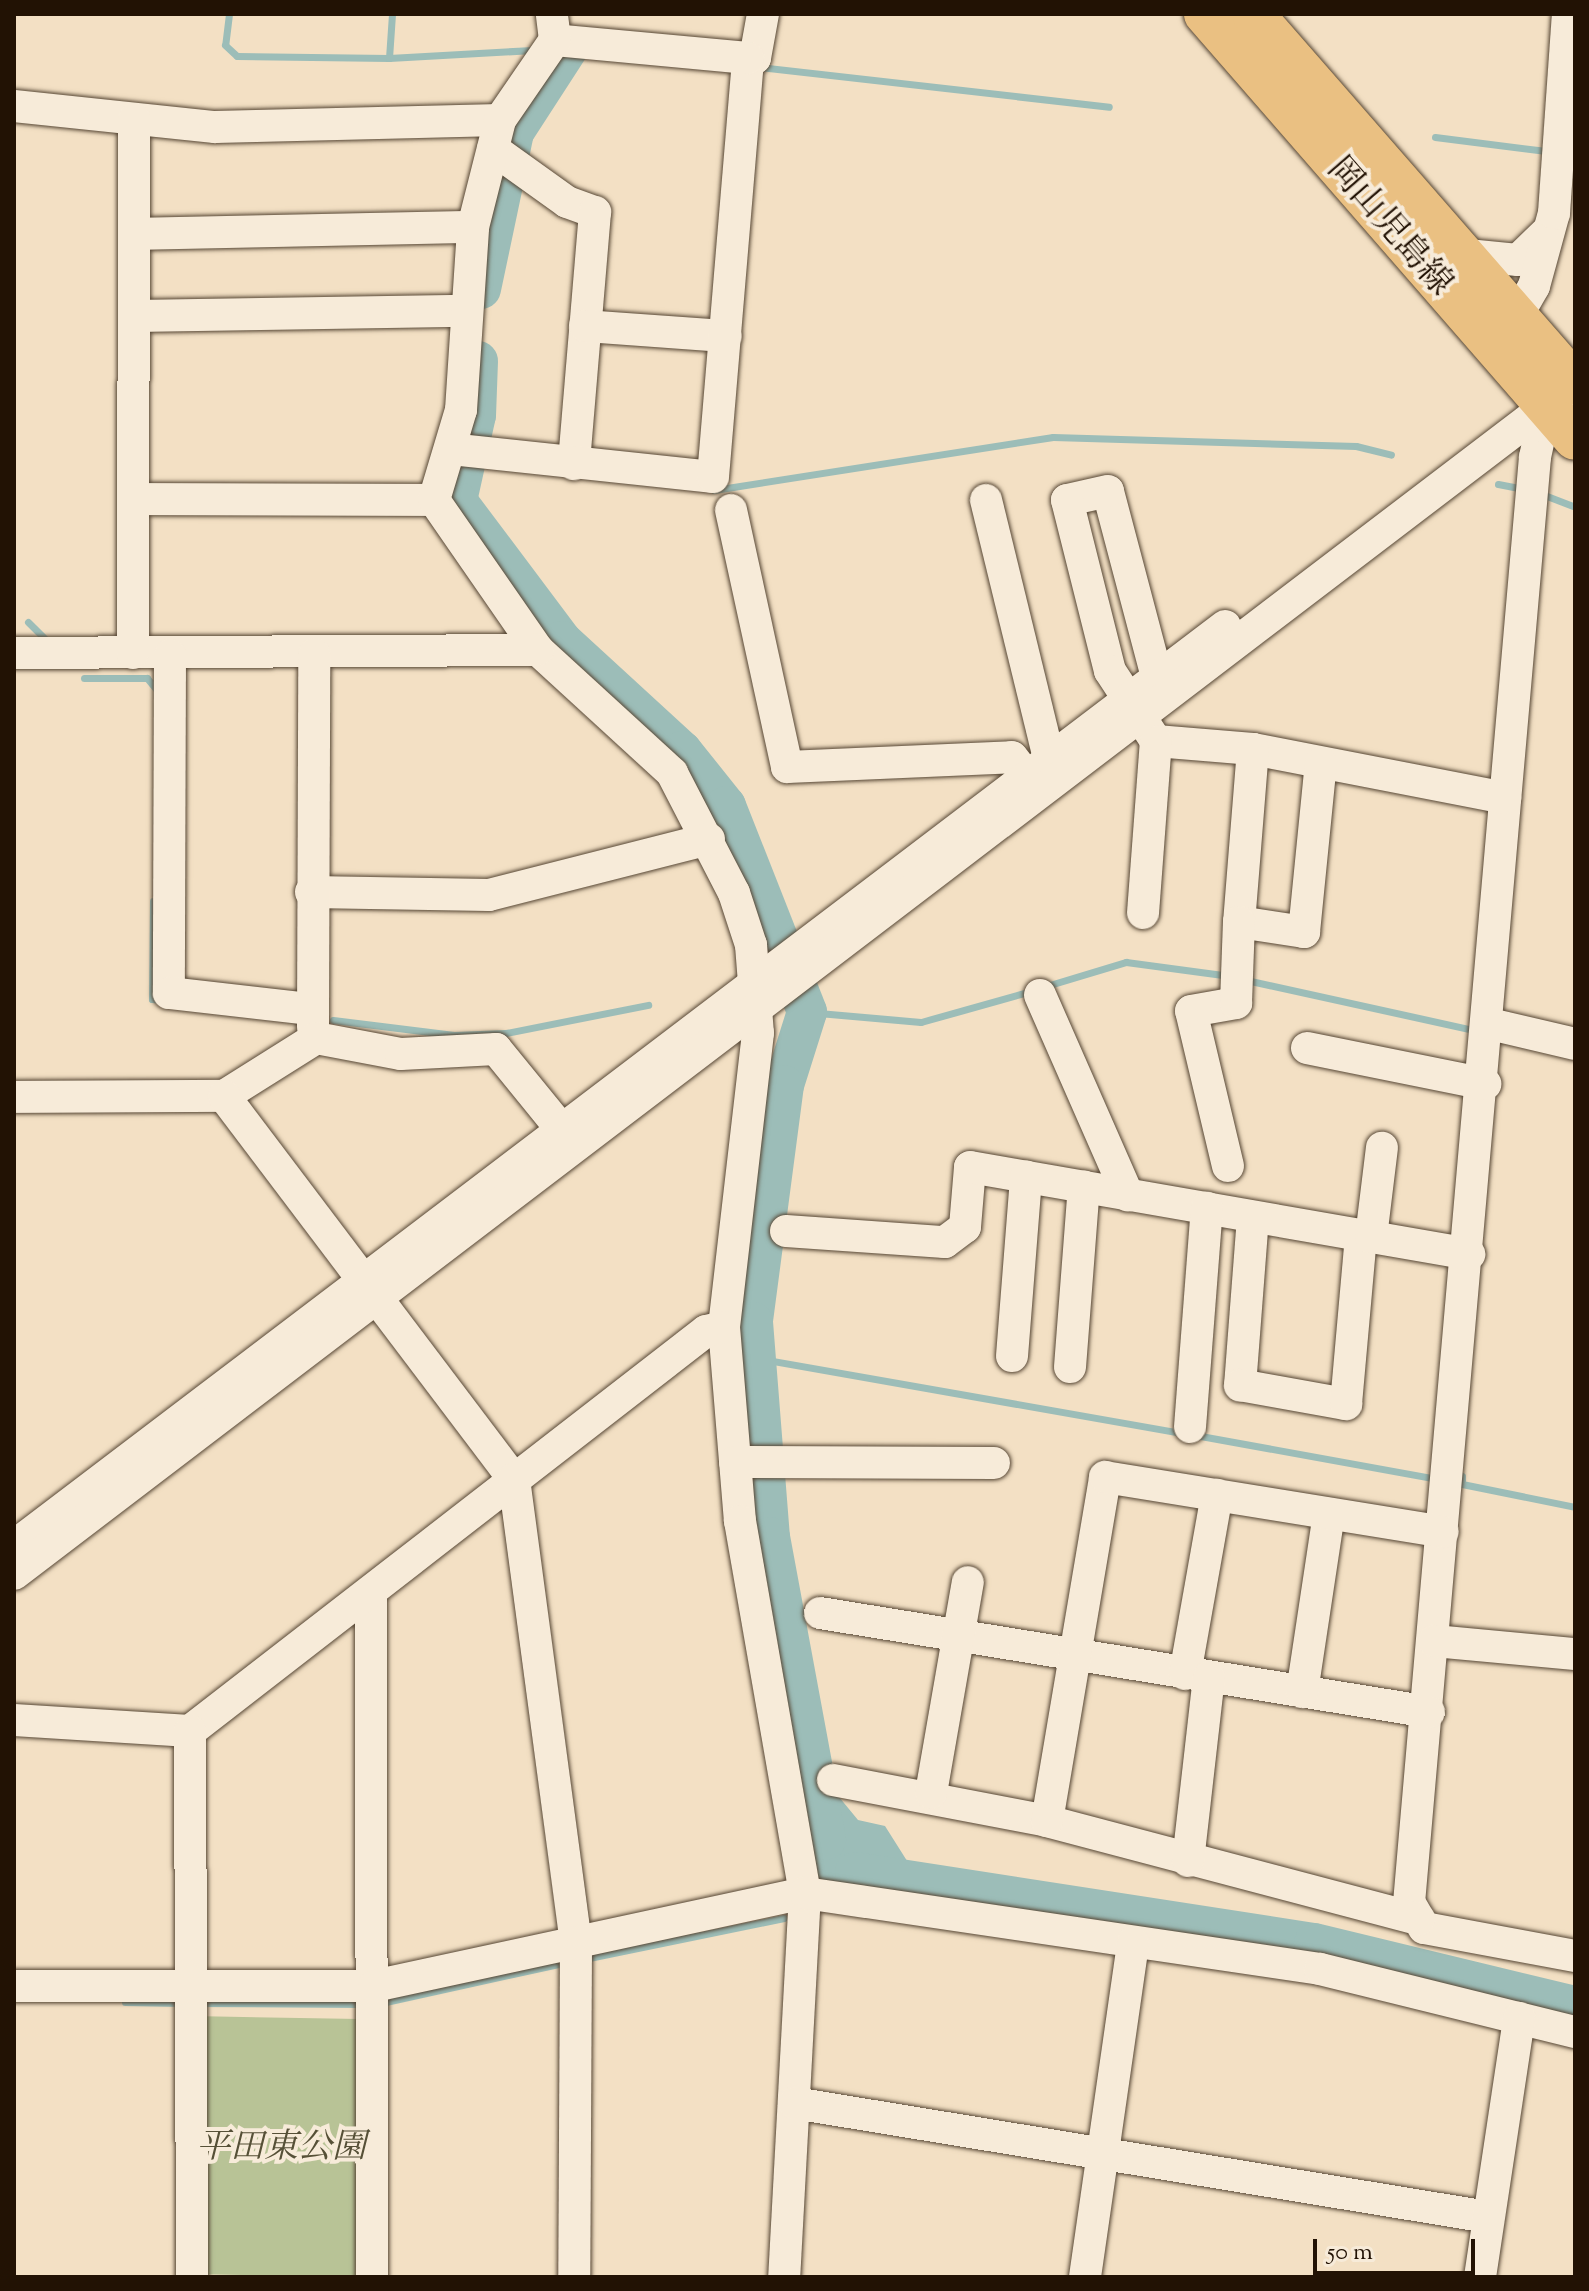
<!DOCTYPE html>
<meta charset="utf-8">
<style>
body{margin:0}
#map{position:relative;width:1589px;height:2291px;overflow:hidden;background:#f3e0c4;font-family:"Sorts Mill Goudy","Noto Serif JP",serif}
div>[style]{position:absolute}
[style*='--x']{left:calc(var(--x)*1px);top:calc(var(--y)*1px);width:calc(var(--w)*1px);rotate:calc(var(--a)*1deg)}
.green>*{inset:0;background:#b8c396;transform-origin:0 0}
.water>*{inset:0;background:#9cbdb8}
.stream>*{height:7px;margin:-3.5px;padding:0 3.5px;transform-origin:3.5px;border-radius:3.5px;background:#9cbdb8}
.river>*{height:40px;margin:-20px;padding:0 20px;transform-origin:20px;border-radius:20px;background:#9cbdb8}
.roads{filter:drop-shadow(0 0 2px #564634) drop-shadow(0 0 2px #564634)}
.minor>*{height:32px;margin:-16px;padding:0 16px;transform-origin:16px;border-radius:16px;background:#f7ebd9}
.major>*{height:42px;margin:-21px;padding:0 21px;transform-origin:21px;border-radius:21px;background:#eac082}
span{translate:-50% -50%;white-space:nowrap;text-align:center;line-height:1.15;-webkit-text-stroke:8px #f7ebd9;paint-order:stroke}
.street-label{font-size:34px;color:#221204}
.park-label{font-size:34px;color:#565037;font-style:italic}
.frame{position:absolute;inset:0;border:16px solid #221204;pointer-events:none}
.scale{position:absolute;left:1313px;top:2239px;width:162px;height:36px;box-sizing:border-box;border:4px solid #221204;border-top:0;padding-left:10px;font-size:24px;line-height:28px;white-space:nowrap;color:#221204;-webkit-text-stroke:6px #f7ebd9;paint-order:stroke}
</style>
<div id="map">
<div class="green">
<i style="left:360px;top:2019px;width:258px;height:155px;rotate:91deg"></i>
</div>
<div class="water">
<i style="clip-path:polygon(830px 1786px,858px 1820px,885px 1826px,909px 1864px,907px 1900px,815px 1878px,802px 1790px)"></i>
</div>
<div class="stream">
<i style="--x:229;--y:14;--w:31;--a:97"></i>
<i style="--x:225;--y:45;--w:16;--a:43"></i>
<i style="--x:237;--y:56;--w:152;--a:0.8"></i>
<i style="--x:392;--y:14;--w:44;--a:93.9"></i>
<i style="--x:389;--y:58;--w:144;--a:-3.2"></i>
<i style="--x:760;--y:67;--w:351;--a:6.5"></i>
<i style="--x:1435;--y:137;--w:112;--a:7.2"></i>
<i style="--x:1498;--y:484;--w:25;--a:11"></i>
<i style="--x:714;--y:490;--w:343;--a:-8.9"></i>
<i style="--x:1053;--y:437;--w:303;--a:1.7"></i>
<i style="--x:1356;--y:446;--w:36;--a:14"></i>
<i style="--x:1539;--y:493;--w:39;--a:21"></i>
<i style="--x:28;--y:622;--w:27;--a:45"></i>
<i style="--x:84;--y:678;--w:63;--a:0"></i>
<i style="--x:147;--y:678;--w:14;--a:51"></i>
<i style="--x:153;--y:901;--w:98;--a:90.6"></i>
<i style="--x:152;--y:999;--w:10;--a:6"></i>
<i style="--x:1246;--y:980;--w:232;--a:12.4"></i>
<i style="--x:1043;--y:987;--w:87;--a:-16.8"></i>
<i style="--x:1126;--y:962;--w:105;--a:7.7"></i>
<i style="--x:807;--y:1012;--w:114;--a:5"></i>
<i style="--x:921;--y:1022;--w:114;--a:-15.7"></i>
<i style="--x:333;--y:1020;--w:122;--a:7.1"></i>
<i style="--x:454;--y:1035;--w:52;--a:-2.2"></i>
<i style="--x:506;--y:1033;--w:145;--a:-11.2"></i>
<i style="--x:756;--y:1358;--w:434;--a:10"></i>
<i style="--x:1195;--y:1435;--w:247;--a:10.3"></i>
<i style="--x:1462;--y:1476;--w:8;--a:90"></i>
<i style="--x:1462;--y:1484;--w:115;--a:11.5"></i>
<i style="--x:584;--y:1959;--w:204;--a:-11.6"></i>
<i style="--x:125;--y:2002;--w:56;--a:1"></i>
<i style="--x:197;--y:2003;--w:168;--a:0.3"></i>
<i style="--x:381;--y:2003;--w:191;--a:-12.4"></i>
</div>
<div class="river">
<i style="--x:481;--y:289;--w:160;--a:-78.1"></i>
<i style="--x:514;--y:132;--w:99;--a:-57"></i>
<i style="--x:478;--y:361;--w:54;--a:92.1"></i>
<i style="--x:476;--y:415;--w:88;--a:102.5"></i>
<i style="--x:457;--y:501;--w:175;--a:53.1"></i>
<i style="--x:562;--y:641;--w:163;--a:42.5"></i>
<i style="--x:682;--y:751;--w:70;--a:51.3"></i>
<i style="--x:726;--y:806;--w:221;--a:68.5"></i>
<i style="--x:807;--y:1012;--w:77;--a:107.5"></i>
<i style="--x:784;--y:1085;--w:239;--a:97.5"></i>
<i style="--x:753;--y:1322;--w:216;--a:85.5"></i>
<i style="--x:770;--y:1537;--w:308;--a:79.5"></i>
<i style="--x:855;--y:1872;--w:464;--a:8.8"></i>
<i style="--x:1314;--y:1943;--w:268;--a:13.6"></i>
</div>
<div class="roads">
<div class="minor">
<i style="--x:748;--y:58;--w:7;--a:0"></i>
<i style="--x:755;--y:58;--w:45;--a:-79.7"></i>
<i style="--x:14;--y:106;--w:202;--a:6"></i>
<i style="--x:215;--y:127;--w:285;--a:-1.4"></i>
<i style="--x:493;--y:149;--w:91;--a:35.6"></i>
<i style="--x:567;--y:202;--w:30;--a:20"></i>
<i style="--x:595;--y:212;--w:253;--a:94.8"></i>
<i style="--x:135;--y:234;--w:338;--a:-1.2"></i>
<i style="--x:1457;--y:254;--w:61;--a:5.6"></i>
<i style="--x:1518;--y:260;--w:42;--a:-44"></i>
<i style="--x:135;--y:316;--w:331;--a:-0.9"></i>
<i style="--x:585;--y:326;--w:141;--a:4.1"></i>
<i style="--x:1507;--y:333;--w:54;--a:-60.1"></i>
<i style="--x:1534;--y:286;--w:76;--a:-74.7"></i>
<i style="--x:1554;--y:213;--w:199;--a:-86"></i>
<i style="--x:1546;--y:407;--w:51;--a:102.4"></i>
<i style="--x:1535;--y:457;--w:1450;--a:94.98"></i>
<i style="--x:1409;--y:1902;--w:30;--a:60"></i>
<i style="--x:1424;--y:1928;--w:154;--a:10.5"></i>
<i style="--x:451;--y:449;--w:263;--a:6.1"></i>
<i style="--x:713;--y:477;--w:420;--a:-85.2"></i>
<i style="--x:748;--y:58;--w:194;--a:-174.7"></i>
<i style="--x:134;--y:499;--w:300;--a:0.2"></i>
<i style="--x:434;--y:500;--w:183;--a:55.3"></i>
<i style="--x:538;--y:650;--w:182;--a:42.5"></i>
<i style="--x:672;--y:773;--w:135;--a:62.7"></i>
<i style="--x:734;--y:893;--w:55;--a:71.9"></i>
<i style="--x:751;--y:945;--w:88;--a:85.5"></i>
<i style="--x:758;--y:1033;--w:296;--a:96.6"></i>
<i style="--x:724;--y:1327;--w:195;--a:85.3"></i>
<i style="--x:740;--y:1521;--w:378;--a:80.1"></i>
<i style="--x:805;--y:1893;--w:385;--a:93.1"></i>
<i style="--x:434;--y:500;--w:94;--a:-73.3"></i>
<i style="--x:461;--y:410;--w:183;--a:-86.2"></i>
<i style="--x:473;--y:227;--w:110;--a:-75.8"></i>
<i style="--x:500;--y:120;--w:97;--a:-55.5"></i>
<i style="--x:555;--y:40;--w:26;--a:-97"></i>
<i style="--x:986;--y:500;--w:266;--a:76.3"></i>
<i style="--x:731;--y:510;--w:263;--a:77.7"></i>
<i style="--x:787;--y:767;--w:225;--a:-2.5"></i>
<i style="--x:1012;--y:757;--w:44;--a:52.4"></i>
<i style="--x:14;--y:653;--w:524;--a:-0.33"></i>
<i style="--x:133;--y:653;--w:534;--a:-89.89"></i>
<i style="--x:170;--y:655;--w:338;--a:90.2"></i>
<i style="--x:169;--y:993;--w:142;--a:6.5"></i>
<i style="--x:1157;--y:677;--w:192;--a:-104.8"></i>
<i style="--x:1108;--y:491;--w:42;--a:167.6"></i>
<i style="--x:1067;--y:500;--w:176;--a:75.9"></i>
<i style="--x:1110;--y:671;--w:84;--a:56.7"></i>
<i style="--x:1156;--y:741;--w:97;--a:4.7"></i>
<i style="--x:1253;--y:749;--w:257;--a:11"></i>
<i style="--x:1253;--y:749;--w:174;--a:94.6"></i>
<i style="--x:1239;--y:922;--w:66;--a:8.7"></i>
<i style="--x:1304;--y:932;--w:170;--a:-84.3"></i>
<i style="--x:311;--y:892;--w:178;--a:1"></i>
<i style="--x:489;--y:895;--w:227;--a:-14.3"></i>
<i style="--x:1143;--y:913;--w:172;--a:-85.7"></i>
<i style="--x:1040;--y:995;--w:219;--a:66.3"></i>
<i style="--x:1490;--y:1024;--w:87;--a:13.2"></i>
<i style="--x:313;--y:1027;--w:373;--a:-89.8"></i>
<i style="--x:1307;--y:1048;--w:182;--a:11.4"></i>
<i style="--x:224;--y:1096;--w:109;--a:-32.2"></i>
<i style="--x:316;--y:1038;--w:86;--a:10.7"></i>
<i style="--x:401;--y:1054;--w:95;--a:-3"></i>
<i style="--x:496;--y:1049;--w:104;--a:50.8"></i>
<i style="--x:14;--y:1097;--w:210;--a:-0.3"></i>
<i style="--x:224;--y:1096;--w:480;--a:52.9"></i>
<i style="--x:514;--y:1479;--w:470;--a:82.4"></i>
<i style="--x:576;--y:1945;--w:332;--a:90.3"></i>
<i style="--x:1228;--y:1166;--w:159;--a:-103.4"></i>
<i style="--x:1191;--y:1011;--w:46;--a:-10.1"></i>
<i style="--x:1236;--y:1003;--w:81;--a:-87.9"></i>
<i style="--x:1253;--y:1217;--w:169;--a:94.4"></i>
<i style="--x:1240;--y:1385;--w:108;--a:10.2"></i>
<i style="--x:1346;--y:1404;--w:170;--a:-84.9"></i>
<i style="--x:786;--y:1231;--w:159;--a:4"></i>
<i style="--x:945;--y:1242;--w:25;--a:-37"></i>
<i style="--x:965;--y:1227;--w:60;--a:-85.2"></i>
<i style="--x:970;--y:1167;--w:507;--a:9.89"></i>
<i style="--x:1371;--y:1237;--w:90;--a:-83"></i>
<i style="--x:1012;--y:1356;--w:180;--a:-85.5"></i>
<i style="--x:1070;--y:1367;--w:181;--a:-85.6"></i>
<i style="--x:1190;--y:1427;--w:220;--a:-85.6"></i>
<i style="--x:735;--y:1462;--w:259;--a:0.2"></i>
<i style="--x:14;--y:1546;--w:1521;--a:-37.22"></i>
<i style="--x:14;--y:1574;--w:1949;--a:-37.31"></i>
<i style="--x:371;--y:1595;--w:682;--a:89.92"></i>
<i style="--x:820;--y:1613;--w:617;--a:9.23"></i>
<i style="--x:1434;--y:1641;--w:142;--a:5.3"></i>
<i style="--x:1185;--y:1674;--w:182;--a:-79.9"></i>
<i style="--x:1302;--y:1692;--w:180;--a:-81.4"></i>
<i style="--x:14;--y:1720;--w:176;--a:3.6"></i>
<i style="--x:190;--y:1731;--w:653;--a:-37.78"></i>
<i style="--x:706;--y:1331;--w:18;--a:-13"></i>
<i style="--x:190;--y:1731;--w:546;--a:89.79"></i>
<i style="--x:833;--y:1780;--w:218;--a:10.8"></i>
<i style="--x:1047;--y:1821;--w:385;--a:14.8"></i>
<i style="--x:931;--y:1793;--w:214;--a:-80.1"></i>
<i style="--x:1047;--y:1821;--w:349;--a:-80.4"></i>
<i style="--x:1105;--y:1477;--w:342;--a:9.2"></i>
<i style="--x:1188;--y:1861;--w:185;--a:-83.5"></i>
<i style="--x:14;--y:1986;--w:360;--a:0"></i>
<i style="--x:374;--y:1986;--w:441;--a:-12.2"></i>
<i style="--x:805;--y:1893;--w:521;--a:8.39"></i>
<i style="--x:1320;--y:1969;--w:263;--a:13.9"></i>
<i style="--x:794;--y:2103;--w:703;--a:9.33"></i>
<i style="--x:1085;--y:2277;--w:338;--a:-81.8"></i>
<i style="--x:1480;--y:2277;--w:262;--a:-81.4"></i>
</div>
<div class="major">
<i style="--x:1205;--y:14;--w:563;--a:48.96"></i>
<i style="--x:1253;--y:14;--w:490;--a:48.9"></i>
</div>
</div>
<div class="street-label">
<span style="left:1389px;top:227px;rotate:49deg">岡山児島線</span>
</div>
<div class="park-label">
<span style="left:281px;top:2149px">平田東公園</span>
</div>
<div class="frame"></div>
<div class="scale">50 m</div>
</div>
